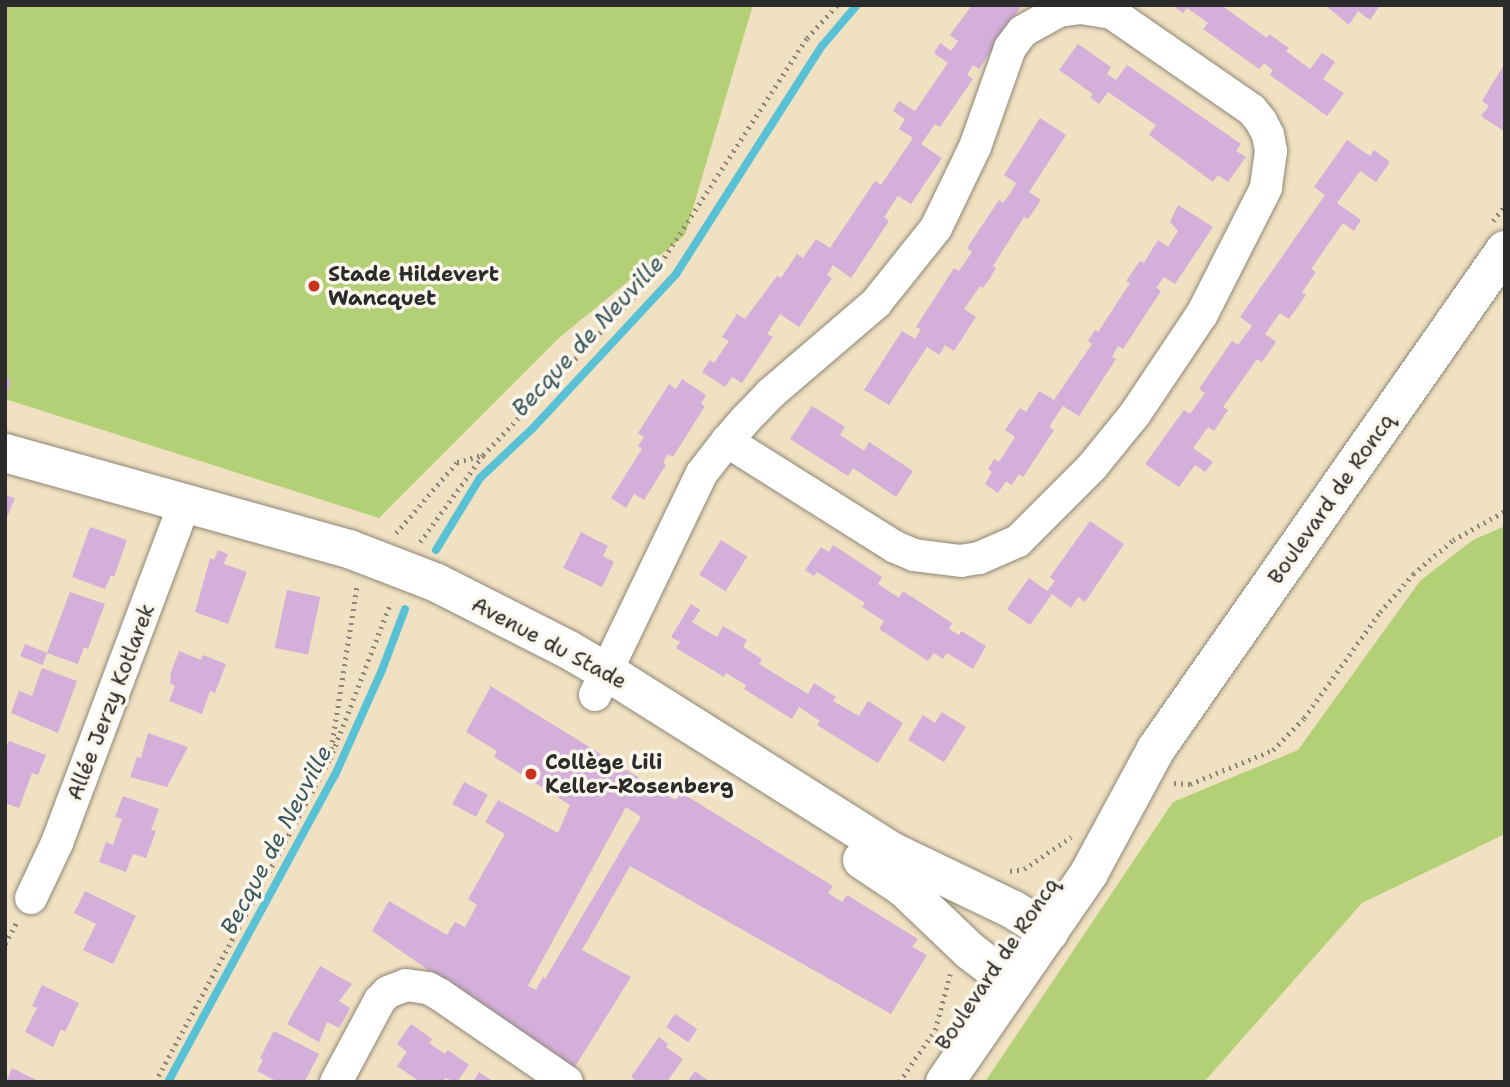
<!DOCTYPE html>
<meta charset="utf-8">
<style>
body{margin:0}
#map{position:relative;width:1510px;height:1087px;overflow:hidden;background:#f0e1c2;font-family:"Shantell Sans",sans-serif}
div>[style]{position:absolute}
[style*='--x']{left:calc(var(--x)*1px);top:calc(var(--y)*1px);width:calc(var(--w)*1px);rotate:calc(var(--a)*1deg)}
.green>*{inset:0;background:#b3d077}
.stream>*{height:8px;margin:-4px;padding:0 4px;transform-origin:4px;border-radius:4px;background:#59c1d6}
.building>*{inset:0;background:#d3afda;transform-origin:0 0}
.path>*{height:4.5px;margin-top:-2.25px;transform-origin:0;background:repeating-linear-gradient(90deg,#8e8676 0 2px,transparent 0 7px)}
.roads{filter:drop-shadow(0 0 2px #8e8676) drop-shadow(0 0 2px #8e8676)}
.street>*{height:32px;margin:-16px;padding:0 16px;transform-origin:16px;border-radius:16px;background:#fff}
.secondary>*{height:38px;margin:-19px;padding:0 19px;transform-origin:19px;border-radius:19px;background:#fff}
.primary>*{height:38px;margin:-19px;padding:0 19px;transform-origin:19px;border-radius:19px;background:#fff}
.dots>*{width:19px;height:19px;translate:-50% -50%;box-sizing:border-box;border:4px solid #fbf7ec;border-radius:50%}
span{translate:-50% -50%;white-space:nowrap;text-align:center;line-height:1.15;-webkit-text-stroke:7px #fbf7ec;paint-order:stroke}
.poi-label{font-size:21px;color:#2b2b2b;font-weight:700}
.left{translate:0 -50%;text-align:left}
.street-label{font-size:21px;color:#2b2b2b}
.water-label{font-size:23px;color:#39585e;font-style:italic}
.frame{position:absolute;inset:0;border:7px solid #2b2b2b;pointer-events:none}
</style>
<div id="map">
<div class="green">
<i style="clip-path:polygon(5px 5px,753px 5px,685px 235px,560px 337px,379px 518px,5px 399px)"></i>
<i style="clip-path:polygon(1505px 526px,1505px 834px,1362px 903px,1204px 1082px,985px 1082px,1173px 802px,1298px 750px,1420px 581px,1473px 540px)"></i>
</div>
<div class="stream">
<i style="--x:436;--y:550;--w:84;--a:-58.6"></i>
<i style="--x:480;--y:478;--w:73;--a:-43.3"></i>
<i style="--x:533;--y:428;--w:210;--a:-47.1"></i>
<i style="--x:676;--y:274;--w:271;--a:-57.4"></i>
<i style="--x:822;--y:46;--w:54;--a:-49.5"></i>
<i style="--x:168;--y:1082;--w:349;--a:-61.5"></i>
<i style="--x:335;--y:775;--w:115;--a:-65.9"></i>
<i style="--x:382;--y:670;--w:65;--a:-69.3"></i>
</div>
<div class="building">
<i style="clip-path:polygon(972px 5px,1022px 5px,979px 69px,973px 65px,967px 75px,973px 79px,940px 127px,935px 124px,921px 144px,942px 158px,911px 204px,898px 196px,884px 217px,889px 221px,851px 278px,833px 265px,827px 275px,832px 278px,799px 327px,780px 314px,767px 334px,773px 337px,742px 383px,732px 377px,725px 387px,702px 372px,710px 360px,714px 363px,729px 341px,722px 337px,737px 314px,745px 319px,777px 276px,781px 278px,797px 254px,803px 258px,816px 239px,830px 248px,875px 181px,881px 185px,913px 138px,899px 129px,905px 119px,893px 111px,899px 101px,915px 111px,948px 63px,934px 53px,940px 43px,951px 51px,958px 41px,950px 35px)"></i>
<i style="clip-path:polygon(1172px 5px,1221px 5px,1267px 38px,1269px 34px,1289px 48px,1286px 51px,1310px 69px,1322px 53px,1335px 62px,1323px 79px,1344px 93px,1327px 116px,1270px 75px,1273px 70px,1264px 63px,1259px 69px,1203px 29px,1208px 23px,1187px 8px,1183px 13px)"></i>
<i style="clip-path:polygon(1325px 5px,1380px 5px,1370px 20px,1358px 11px,1349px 25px)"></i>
<i style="clip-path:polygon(1078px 44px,1111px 67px,1107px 74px,1116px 80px,1127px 65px,1241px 144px,1236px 151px,1246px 157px,1228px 182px,1218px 175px,1213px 182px,1149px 135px,1156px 125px,1108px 92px,1099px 104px,1090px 97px,1093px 94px,1059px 70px)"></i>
<i style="clip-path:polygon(1505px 63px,1505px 132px,1481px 116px,1489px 106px,1482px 101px)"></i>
<i style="clip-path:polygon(1040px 118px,1066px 135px,1029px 192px,1041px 200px,1028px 219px,1024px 217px,993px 266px,996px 268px,990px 278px,983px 288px,980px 286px,964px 309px,976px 317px,954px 351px,945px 345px,939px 355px,927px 347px,889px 405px,864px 390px,902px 331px,915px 339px,921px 329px,916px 327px,954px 268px,959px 271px,972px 252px,967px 248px,999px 200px,1003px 203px,1010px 194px,1016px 183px,1004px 175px)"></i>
<i style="clip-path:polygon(1347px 140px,1370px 156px,1374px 150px,1390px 162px,1376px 182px,1360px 171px,1337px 203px,1361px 220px,1354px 231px,1343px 223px,1311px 269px,1316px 272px,1302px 292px,1306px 295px,1289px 319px,1280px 313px,1265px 334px,1276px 342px,1262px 362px,1257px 359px,1223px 407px,1228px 410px,1214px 431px,1208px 427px,1193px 448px,1213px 462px,1205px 472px,1195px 465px,1179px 487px,1145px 464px,1184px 410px,1190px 414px,1205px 393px,1199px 389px,1232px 341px,1238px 345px,1252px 326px,1240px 317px,1325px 195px,1314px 187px)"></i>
<i style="clip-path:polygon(1178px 205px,1213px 227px,1175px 284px,1164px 277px,1156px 288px,1161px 291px,1123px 349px,1118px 346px,1112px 357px,1116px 359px,1079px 416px,1063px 406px,1049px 427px,1054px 430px,1023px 477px,1019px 474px,1012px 485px,1006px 481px,998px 493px,985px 484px,992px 472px,988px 469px,994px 459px,999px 462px,1015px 437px,1005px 430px,1020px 408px,1026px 412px,1039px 391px,1054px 400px,1092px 344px,1088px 341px,1095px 330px,1098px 332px,1130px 283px,1126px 281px,1140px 261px,1144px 263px,1158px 240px,1168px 247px,1178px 231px,1170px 222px)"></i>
<i style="clip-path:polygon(5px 378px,11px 379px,6px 401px,5px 401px)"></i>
<i style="clip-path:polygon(682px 379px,706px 395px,701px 404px,705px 406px,673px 457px,668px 454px,663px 463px,666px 465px,644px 500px,634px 494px,626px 508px,611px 498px,642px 449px,638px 446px,644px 437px,638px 433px,669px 384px,676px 389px)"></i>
<i style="clip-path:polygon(812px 406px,845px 427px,840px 435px,864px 451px,869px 442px,913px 471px,896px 497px,853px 468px,848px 476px,790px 439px)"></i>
<i style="clip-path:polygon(5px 495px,15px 498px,5px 522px)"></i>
<i style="clip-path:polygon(1090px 521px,1124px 544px,1085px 602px,1078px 597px,1071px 608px,1052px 594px,1030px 625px,1007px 609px,1029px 578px,1047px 591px,1055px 581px,1050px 577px)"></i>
<i style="clip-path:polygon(90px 527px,127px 540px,114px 577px,111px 575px,105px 589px,72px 577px)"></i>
<i style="clip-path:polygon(581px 532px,608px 546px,603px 556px,614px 562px,602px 587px,563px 568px)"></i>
<i style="left:721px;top:540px;width:31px;height:41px;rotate:32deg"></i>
<i style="clip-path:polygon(833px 545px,882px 577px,878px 584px,899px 598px,903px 591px,952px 623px,949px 629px,959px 635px,961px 631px,986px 646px,973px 669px,947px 653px,943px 659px,934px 653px,928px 661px,879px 629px,884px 621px,862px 607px,865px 603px,817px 572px,814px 576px,805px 570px,821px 547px,829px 552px)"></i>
<i style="clip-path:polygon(218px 550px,228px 554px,224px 564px,247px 572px,228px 624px,195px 612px,210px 558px,214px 560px)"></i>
<i style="left:287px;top:590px;width:34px;height:59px;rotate:12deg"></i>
<i style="clip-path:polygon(70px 592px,105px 604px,88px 649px,84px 647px,78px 664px,47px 653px)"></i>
<i style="clip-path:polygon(691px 604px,700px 610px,692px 622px,717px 637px,723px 626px,747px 640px,743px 647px,762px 659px,759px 664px,808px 694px,814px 683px,836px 697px,833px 701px,859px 716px,868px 701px,903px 723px,878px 763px,817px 725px,820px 721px,799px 707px,792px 719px,744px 689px,746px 685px,726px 673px,724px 677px,676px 648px,680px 642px,671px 637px)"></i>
<i style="left:25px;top:644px;width:24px;height:13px;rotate:22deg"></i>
<i style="clip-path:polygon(179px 651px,201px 660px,203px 655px,226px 664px,215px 693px,210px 691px,202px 714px,169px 701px,175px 686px,170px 683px,171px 672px)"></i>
<i style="clip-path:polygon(42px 668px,77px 681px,58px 733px,11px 713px,19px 691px,32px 696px)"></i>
<i style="clip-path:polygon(evenodd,489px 685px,675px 800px,680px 792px,833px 886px,828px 893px,842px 902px,847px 895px,918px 939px,912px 947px,927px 955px,891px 1014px,630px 866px,582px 950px,631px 977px,573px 1070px,372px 931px,389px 901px,447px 935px,455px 922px,465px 927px,477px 905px,468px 899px,505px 834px,485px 822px,498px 800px,558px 833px,570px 805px,494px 757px,497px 751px,466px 732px,490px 688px,489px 685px,626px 807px,641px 817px,545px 979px,543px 977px,536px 990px,528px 986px,626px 807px)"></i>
<i style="clip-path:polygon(942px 712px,966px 727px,944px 762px,908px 740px,923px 715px,935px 723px)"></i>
<i style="clip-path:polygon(148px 733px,188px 747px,167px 787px,130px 777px,137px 757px,141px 758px)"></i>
<i style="clip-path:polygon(9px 741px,46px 755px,38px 775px,32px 773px,19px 808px,5px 803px,5px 751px)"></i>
<i style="left:464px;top:782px;width:27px;height:25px;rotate:28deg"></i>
<i style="clip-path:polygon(123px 796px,159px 809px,151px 830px,156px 831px,146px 858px,133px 854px,126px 872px,99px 862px,106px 842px,113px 845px,122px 819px,115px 817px)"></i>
<i style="clip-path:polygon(85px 891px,136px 916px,113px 964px,83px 950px,96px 924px,74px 913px)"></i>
<i style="clip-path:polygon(320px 966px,352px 984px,339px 1001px,350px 1008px,345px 1018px,339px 1028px,327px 1022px,319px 1042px,287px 1024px)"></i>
<i style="clip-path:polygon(42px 985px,79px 1003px,65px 1032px,61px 1029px,53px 1047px,25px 1032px,37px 1008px,32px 1006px)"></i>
<i style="left:675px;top:1014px;width:27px;height:16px;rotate:34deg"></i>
<i style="clip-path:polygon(411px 1024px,432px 1039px,429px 1043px,445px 1054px,448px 1050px,469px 1065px,457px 1082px,445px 1078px,443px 1082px,420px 1082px,397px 1066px,407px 1052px,397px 1044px)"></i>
<i style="clip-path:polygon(274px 1031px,319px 1054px,305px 1081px,278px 1082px,257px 1071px,263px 1060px,260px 1058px)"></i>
<i style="clip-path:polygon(659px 1037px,668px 1044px,666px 1047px,683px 1059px,667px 1082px,638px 1082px,631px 1077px)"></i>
<i style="clip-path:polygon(12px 1068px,40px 1082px,6px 1082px)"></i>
<i style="clip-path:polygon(695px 1071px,710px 1082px,687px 1082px)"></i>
<i style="clip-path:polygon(479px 1072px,494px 1082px,473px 1082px)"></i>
</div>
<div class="path">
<i style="--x:1493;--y:221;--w:20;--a:-53"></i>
<i style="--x:396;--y:533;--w:94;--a:-49.3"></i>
<i style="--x:457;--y:462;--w:27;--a:-15"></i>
<i style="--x:420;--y:542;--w:107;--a:-54.1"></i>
<i style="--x:483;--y:455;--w:240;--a:-46.3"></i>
<i style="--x:649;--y:281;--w:290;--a:-57"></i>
<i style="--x:807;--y:38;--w:45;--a:-47.7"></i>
<i style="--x:331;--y:749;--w:166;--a:-81"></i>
<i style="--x:1174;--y:783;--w:16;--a:4"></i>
<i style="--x:1190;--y:784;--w:90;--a:-22.3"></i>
<i style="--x:1273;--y:750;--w:45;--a:-45.9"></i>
<i style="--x:1304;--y:718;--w:130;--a:-54.4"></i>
<i style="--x:1380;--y:612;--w:50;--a:-49"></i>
<i style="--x:1413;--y:574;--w:52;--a:-40.4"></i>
<i style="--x:1453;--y:540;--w:60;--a:-29.1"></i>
<i style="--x:1010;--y:871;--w:14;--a:-8"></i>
<i style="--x:1024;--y:869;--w:57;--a:-34.2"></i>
<i style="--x:5;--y:944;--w:27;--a:-62"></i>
<i style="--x:155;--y:1082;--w:367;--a:-61.6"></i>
<i style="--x:330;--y:759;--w:168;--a:-68.8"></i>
<i style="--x:899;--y:1082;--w:63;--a:-55.3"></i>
<i style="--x:935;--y:1030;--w:58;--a:-75"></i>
</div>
<div class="roads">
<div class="street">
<i style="--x:595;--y:695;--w:246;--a:-64.3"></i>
<i style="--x:702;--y:473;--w:41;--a:-52"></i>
<i style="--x:727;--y:441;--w:29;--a:-49"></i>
<i style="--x:746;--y:419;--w:35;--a:-46"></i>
<i style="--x:770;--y:394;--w:140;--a:-40.6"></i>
<i style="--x:876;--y:303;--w:96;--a:-51.3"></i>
<i style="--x:936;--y:228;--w:90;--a:-64.3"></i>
<i style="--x:975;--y:147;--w:105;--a:-70.5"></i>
<i style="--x:1010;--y:48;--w:21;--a:-53"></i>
<i style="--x:1023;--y:31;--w:41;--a:-29.1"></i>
<i style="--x:1059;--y:11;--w:22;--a:-8"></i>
<i style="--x:1081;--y:8;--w:31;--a:9"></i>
<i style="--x:1112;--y:13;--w:170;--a:34.7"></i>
<i style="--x:1252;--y:110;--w:14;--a:51"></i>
<i style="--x:1261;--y:121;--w:16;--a:63"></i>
<i style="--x:1268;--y:135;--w:16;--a:79"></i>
<i style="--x:1271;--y:151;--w:37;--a:98"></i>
<i style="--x:1266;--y:188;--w:141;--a:116.9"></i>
<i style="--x:1202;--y:314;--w:120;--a:123.8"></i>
<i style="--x:1135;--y:414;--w:68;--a:129.1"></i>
<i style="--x:1092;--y:467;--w:105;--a:135"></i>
<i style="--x:1018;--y:541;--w:43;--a:156.4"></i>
<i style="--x:979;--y:558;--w:18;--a:171"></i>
<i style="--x:961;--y:561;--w:47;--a:-172.7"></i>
<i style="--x:914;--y:555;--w:21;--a:-157"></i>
<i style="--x:895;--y:547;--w:199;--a:-147.8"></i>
<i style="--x:31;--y:898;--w:61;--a:-64.7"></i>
<i style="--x:57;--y:843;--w:363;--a:-69.4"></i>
<i style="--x:336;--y:1082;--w:93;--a:-61.8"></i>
<i style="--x:380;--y:1000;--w:11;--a:-45"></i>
<i style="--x:388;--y:992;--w:19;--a:-21"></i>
<i style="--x:406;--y:985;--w:22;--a:8"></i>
<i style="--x:428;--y:988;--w:13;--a:29"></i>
<i style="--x:439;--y:994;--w:155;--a:34.5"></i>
</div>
<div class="secondary">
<i style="--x:5;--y:453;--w:357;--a:15.6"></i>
<i style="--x:349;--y:549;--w:94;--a:21.1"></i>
<i style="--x:437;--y:583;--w:148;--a:26.9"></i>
<i style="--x:569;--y:650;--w:59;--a:30.5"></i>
<i style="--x:620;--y:680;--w:323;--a:32.2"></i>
<i style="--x:893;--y:852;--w:132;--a:25.6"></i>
<i style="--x:1012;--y:909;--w:44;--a:31.9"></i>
<i style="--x:862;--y:860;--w:50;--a:33.7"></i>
<i style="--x:904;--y:888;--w:91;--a:43.7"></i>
<i style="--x:970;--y:951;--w:54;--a:37.5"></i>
</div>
<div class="primary">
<i style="--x:945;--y:1082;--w:254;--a:-55.4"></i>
<i style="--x:1089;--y:873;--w:141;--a:-61.6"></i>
<i style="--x:1156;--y:749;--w:609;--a:-55.03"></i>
</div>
</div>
<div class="dots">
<i style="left:314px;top:286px;background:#c8321e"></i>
<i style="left:531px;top:774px;background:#c8321e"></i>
</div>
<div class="poi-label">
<span class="left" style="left:328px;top:286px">Stade Hildevert<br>Wancquet</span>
<span class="left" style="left:545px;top:774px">Collège Lili<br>Keller-Rosenberg</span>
</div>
<div class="street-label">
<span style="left:1331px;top:499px;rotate:-55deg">Boulevard de Roncq</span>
<span style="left:549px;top:643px;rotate:28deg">Avenue du Stade</span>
<span style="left:111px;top:702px;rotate:-69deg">Allée Jerzy Kotlarek</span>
<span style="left:997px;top:964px;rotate:-56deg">Boulevard de Roncq</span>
</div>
<div class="water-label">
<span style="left:588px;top:336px;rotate:-47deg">Becque de Neuville</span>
<span style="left:276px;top:840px;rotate:-62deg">Becque de Neuville</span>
</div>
<div class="frame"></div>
</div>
